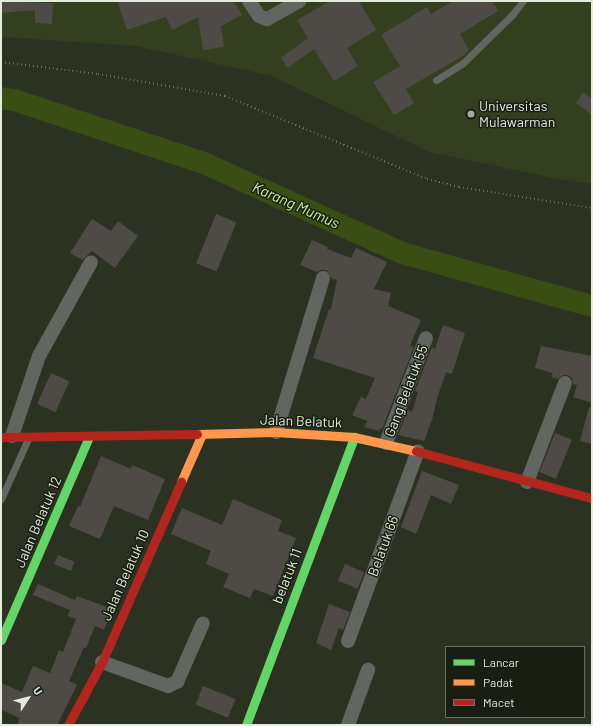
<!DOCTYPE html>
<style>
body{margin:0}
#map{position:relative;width:593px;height:726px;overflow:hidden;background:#2c3221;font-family:Barlow,sans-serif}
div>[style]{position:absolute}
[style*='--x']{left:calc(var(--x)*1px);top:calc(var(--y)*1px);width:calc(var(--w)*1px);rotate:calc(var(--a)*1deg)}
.built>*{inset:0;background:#333f1e}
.river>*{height:22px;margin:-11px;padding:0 11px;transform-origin:11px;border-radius:11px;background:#3a4d12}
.building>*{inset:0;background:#4e4b46;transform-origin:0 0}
.path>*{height:2px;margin-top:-1px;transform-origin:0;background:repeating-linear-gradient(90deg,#6a6e66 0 1px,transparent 0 4px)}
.lane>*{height:7px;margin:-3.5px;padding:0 3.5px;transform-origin:3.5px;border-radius:3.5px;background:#636660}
.street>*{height:14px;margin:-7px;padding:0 7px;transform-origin:7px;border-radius:7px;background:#636660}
.fast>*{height:9px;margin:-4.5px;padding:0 4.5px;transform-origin:4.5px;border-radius:4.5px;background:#63d668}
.slow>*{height:9px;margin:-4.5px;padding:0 4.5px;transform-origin:4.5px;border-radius:4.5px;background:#ff974d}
.jam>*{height:9px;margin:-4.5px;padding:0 4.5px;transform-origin:4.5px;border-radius:4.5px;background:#b3261e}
.dots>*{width:11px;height:11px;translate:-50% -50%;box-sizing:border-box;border:2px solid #181e11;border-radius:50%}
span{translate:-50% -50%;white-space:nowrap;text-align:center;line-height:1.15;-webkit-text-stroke:3px #181e11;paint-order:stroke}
.poi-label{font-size:14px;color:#e3ebda}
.left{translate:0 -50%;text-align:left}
.street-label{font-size:14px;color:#e3ebda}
.water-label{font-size:15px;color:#cff39a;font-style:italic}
.frame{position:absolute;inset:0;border:2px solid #e3ebda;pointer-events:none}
.legend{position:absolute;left:445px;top:646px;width:140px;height:72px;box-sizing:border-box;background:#181e11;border:1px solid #697061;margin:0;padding:5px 7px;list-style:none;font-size:12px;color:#e3ebda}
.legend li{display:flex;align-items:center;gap:8px;height:20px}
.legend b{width:20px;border:1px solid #697061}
.north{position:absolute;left:8px;top:678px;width:40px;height:40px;-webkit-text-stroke:3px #181e11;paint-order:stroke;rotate:54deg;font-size:11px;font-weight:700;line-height:16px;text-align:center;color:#e3ebda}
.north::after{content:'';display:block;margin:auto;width:14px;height:18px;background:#e3ebda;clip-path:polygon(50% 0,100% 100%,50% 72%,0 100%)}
</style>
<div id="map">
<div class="built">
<i style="clip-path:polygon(1px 1px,592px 1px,592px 184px,553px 178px,429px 152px,272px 76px,136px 46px,1px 37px)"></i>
</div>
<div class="river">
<i style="--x:1;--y:98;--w:13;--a:9"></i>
<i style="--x:14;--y:100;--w:202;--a:18.4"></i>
<i style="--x:206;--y:164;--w:215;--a:24.4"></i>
<i style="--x:402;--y:253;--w:197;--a:15.6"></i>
</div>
<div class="building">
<i style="clip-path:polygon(1px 1px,53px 3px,52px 24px,35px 23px,35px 10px,1px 13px)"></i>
<i style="clip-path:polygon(117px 1px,234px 1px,242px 15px,221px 26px,224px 47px,203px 50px,198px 17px,172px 30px,166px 17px,127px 30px)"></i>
<i style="clip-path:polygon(330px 1px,359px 1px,376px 30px,347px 48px,358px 66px,334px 81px,314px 49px,288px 68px,281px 58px,308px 38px,297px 20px)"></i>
<i style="clip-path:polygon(453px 1px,492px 1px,498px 11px,460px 34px,469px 50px,463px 56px,406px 89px,414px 103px,394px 115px,373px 82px,400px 66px,381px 35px,427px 7px,431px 14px)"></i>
<i style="clip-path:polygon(583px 92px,592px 99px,592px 115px,576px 103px)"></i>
<i style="left:216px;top:214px;width:22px;height:53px;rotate:22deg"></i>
<i style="clip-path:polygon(92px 219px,111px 231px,118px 221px,138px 236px,115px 268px,92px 251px,82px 260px,70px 253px)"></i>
<i style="clip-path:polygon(312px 240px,328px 247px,327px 249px,351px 258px,356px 248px,387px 262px,374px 289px,391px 293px,388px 306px,421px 320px,410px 346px,414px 347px,382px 429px,380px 428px,379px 431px,364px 427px,367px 421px,352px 415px,361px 397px,366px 399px,375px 378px,313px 358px,329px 309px,331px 309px,337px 280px,331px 278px,329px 273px,326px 270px,321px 270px,317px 272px,300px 265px)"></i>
<i style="clip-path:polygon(443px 325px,465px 333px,452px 374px,446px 372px,437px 398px,432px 420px,424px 441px,398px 435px,408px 410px,412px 412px,418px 392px,415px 391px,432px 347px,435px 349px)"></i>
<i style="clip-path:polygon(541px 346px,592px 356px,592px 403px,573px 397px,577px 385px,573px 384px,572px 378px,568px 375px,563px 375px,558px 379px,551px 377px,553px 373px,535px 368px)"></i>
<i style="left:51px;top:373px;width:20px;height:34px;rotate:24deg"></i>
<i style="clip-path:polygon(589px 407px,592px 408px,592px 444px,580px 441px)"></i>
<i style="left:555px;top:433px;width:18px;height:42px;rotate:22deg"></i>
<i style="clip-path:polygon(101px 456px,131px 469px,132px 465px,165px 479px,148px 520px,114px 506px,100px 539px,69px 526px,78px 506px,80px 507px)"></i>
<i style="clip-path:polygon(422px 471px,459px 485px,451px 504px,431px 495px,416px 534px,401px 527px)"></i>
<i style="clip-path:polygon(233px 499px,282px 520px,278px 531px,296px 538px,273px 596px,254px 589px,250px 598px,223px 587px,229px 574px,206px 564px,211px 551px,171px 534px,182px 508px,222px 525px)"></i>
<i style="left:58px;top:555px;width:18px;height:10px;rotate:22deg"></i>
<i style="left:345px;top:564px;width:21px;height:18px;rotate:23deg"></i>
<i style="clip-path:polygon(38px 584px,75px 600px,77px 596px,112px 609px,104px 630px,95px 626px,86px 648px,84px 647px,69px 681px,77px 685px,57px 725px,17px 725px,20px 718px,1px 710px,1px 683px,22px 692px,33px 666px,50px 673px,59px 650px,63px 652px,76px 619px,68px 616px,70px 610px,33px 595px)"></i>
<i style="clip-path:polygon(329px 604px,350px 612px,343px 630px,339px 628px,331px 650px,316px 643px)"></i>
<i style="left:203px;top:686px;width:35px;height:20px;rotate:22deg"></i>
</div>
<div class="path">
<i style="--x:1;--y:62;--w:98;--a:7.1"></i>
<i style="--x:98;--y:74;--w:129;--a:9.8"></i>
<i style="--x:225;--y:96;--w:218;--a:22.3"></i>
<i style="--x:427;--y:179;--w:33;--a:14"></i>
<i style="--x:459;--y:187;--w:135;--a:9"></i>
</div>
<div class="lane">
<i style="--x:436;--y:80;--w:32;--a:-32"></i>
<i style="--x:463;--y:63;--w:69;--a:-44.4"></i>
<i style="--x:512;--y:15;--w:18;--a:-52"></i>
<i style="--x:1;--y:499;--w:66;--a:-65.8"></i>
</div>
<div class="street">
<i style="--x:249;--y:1;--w:18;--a:56"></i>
<i style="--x:259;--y:16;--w:9;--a:21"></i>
<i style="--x:267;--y:19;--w:37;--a:-29"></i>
<i style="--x:276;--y:432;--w:161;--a:-73"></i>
<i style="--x:12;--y:436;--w:84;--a:-71.4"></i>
<i style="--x:39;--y:356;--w:107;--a:-61"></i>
<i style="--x:386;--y:443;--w:112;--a:-69.1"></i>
<i style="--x:527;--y:482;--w:106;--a:-69"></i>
<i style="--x:348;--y:641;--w:202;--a:-69.8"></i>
<i style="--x:102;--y:662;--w:70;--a:20"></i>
<i style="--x:168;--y:686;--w:10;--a:-24"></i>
<i style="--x:177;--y:682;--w:64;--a:-66.2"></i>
<i style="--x:348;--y:725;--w:59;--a:-70"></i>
</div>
<div class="fast">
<i style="--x:1;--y:640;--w:221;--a:-66.6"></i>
<i style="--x:246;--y:725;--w:308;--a:-69.4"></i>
</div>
<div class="slow">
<i style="--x:197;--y:434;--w:79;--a:-1.5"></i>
<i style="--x:276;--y:432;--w:78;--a:3.7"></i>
<i style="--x:354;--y:437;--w:64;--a:12.7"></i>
<i style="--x:181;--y:482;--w:52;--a:-66.4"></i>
</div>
<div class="jam">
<i style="--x:1;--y:437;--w:196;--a:-0.9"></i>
<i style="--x:416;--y:451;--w:182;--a:15"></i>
<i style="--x:68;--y:725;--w:72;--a:-61.6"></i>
<i style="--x:102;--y:662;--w:197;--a:-66.3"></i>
</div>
<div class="dots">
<i style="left:471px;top:114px;background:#a3aa99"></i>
</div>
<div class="poi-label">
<span class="left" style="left:479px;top:114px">Universitas<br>Mulawarman</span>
</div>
<div class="street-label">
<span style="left:406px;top:391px;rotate:-69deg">Gang Belatuk 55</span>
<span style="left:301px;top:421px;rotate:2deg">Jalan Belatuk</span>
<span style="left:38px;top:522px;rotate:-67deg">Jalan Belatuk 12</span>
<span style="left:383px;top:546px;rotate:-70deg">Belatuk 66</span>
<span style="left:125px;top:575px;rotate:-66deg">Jalan Belatuk 10</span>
<span style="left:287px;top:576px;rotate:-69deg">belatuk 11</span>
</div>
<div class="water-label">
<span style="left:296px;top:205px;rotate:24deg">Karang Mumus</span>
</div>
<div class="frame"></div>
<ul class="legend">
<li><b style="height:5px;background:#63d668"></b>Lancar</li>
<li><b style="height:5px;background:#ff974d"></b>Padat</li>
<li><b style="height:5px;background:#b3261e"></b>Macet</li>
</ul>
<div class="north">U</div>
</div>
